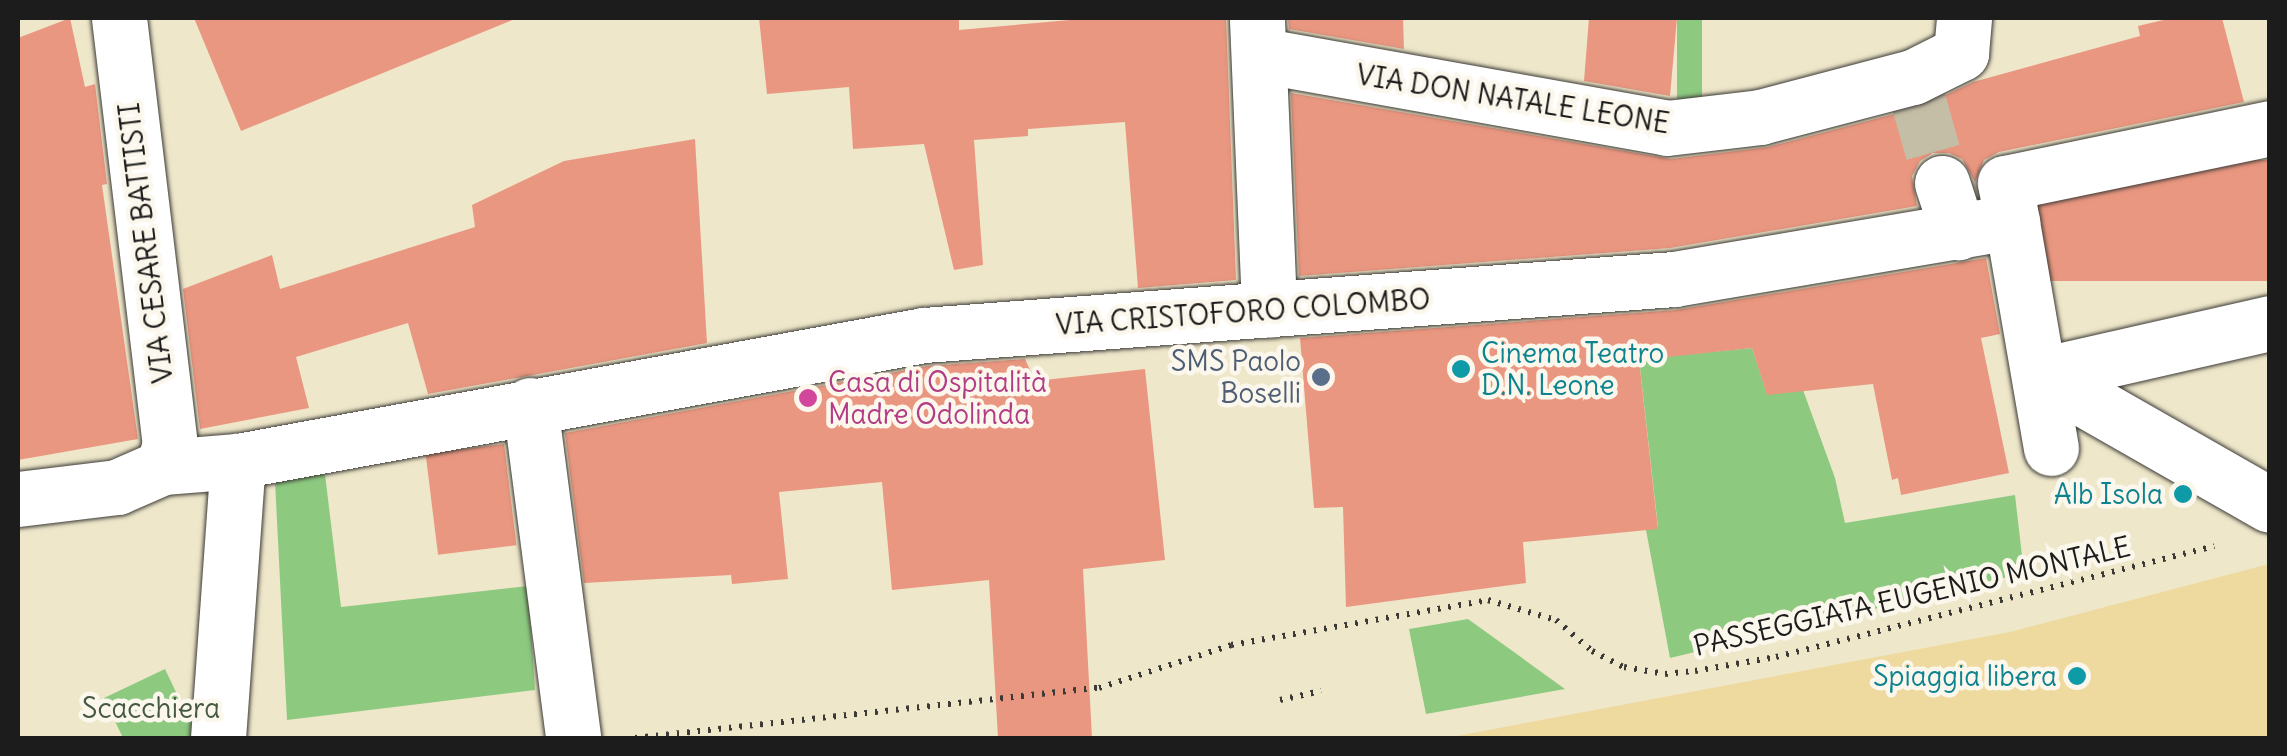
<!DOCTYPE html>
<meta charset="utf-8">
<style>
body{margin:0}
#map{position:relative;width:2287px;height:756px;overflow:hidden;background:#eee7ca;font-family:Delius,sans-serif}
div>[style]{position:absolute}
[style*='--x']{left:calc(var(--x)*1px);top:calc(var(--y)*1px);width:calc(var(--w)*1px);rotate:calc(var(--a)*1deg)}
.green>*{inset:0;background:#8dca80;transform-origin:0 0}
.sand>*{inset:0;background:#eeda9e}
.building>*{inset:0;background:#ea9781;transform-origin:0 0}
.minor-tunnel>*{height:55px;margin-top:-27.5px;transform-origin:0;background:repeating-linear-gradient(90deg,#c4bea7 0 55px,transparent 0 83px)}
.path>*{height:6px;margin-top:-3px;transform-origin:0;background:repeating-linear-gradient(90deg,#3c3a36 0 2.5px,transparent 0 10.5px)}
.roads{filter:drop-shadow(0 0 2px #3c3a36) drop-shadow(0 0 2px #3c3a36)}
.minor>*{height:55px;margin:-27.5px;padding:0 27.5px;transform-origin:27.5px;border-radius:27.5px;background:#fff}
.dots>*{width:28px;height:28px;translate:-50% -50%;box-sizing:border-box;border:5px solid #fbf7ec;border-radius:50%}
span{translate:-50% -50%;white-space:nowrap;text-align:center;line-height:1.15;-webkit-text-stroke:9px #fbf7ec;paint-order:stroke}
.street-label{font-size:28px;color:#1c1c1c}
.culture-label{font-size:28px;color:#0d838f}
.left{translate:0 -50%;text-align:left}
.right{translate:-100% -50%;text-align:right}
.service-label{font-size:28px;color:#4e5e75}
.hotel-label{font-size:28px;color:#b23c85}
.park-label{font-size:28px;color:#44593f}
.frame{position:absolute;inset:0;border:20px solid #1c1c1c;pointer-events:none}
</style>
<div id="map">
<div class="green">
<i style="left:1677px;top:18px;width:25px;height:88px"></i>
<i style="clip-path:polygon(1752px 348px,1767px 394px,1803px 390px,1835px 478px,1845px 523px,2015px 495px,2024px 573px,1670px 658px,1646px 530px,1658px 527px,1639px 359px)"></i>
<i style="clip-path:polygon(325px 474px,341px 607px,528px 586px,535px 690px,287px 720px,275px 481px)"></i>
<i style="clip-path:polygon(1468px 619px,1565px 689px,1426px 714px,1409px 629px)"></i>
<i style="clip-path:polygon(165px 669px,196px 734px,186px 738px,123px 738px,104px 698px)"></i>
</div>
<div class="sand">
<i style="clip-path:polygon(2269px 564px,2269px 738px,1446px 738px,2010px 632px)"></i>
</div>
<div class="building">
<i style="clip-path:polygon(70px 18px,85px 87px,95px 84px,107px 184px,102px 185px,138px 439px,18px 460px,18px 38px)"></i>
<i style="clip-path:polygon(194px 18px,514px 18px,515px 19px,241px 131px)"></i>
<i style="clip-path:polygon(759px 18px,959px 18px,959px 30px,1092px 18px,1226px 18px,1236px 280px,1138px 288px,1125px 122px,1028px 129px,1028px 136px,974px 140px,983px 265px,954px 270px,924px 144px,853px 149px,849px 87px,767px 94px)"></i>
<i style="clip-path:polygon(1288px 18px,1403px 18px,1404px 49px,1289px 29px)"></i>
<i style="clip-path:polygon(1589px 18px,1677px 18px,1670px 96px,1584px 81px)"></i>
<i style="clip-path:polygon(2172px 18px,2222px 18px,2244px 102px,1999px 152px,1984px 160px,1975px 182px,1962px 159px,1949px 153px,1933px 153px,1920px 161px,1912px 176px,1917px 206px,1670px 248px,1299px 276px,1291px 93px,1671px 159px,1768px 147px,1921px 107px,1973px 82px,2140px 36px,2138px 26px)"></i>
<i style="clip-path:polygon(695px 139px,707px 343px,428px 394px,408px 323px,296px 357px,309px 408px,200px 429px,183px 289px,272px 255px,280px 289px,475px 227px,472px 205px,564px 161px)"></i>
<i style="left:2270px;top:160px;width:121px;height:234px;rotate:90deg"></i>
<i style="clip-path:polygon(1986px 258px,2000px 334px,1981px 338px,2009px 473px,1901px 495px,1898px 478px,1892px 480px,1873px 384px,1767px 395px,1752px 348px,1639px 360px,1658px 529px,1523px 542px,1526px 583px,1346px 607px,1343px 507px,1314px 508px,1300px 338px,1676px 310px)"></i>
<i style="clip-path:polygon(1025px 359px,1035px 381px,1145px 369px,1165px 560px,1083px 569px,1092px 738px,998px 738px,989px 580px,892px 590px,882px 482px,779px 492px,788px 579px,732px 584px,731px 575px,584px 583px,565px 433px,928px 366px)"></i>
<i style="left:504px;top:444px;width:102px;height:79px;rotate:83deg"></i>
</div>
<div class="minor-tunnel">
<i style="--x:1918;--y:99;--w:87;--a:74.1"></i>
</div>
<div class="path">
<i style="--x:1280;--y:700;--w:42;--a:-12.4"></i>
<i style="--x:635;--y:738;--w:467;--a:-6.2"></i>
<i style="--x:1099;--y:688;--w:139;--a:-18"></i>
<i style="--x:1231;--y:645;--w:261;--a:-9.9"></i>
<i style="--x:1488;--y:600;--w:71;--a:16.4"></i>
<i style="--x:1556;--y:620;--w:48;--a:40.7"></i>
<i style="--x:1592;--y:651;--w:36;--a:27"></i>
<i style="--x:1624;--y:667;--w:42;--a:9.7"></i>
<i style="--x:1665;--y:674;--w:30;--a:-6"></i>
<i style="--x:1695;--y:671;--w:82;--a:-9.8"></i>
<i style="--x:1776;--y:657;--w:452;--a:-14.2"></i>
</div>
<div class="roads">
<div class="minor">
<i style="--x:119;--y:18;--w:429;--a:83.2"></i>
<i style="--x:170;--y:444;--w:24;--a:107"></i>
<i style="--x:1257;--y:20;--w:290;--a:87.6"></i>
<i style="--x:1259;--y:55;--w:414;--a:10.1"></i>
<i style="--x:1667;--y:128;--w:94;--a:-6.7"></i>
<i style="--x:1760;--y:117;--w:158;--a:-14.7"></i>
<i style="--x:1913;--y:77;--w:54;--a:-26.6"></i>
<i style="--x:1961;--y:53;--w:35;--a:-85"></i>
<i style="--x:1942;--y:183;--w:52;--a:71.9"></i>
<i style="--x:2270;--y:323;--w:234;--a:167.2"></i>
<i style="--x:2042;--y:375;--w:262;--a:29.7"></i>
<i style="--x:530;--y:405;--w:336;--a:82.6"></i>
<i style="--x:2051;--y:448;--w:269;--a:-99.8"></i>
<i style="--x:2005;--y:183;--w:271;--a:-11.7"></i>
<i style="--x:18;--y:499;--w:100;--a:-6.9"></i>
<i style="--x:117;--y:487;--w:50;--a:-23.5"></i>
<i style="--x:163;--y:467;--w:75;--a:-4.6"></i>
<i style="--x:238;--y:461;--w:697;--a:-10.41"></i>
<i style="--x:924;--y:335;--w:752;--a:-4.27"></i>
<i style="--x:1674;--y:279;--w:343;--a:-9.6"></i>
<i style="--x:218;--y:738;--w:278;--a:-85.9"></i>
</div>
</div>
<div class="dots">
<i style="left:1461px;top:369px;background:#0f9aa8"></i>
<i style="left:1321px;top:377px;background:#5c6f8a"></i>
<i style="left:808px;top:398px;background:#d1479c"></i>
<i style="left:2183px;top:494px;background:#0f9aa8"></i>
<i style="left:2077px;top:676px;background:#0f9aa8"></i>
</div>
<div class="street-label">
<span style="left:1513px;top:99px;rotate:9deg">VIA DON NATALE LEONE</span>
<span style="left:146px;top:243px;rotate:-97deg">VIA CESARE BATTISTI</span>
<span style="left:1243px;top:312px;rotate:-4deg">VIA CRISTOFORO COLOMBO</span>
<span style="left:1912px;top:596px;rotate:-13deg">PASSEGGIATA EUGENIO MONTALE</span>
</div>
<div class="culture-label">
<span class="left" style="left:1481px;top:369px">Cinema Teatro<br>D.N. Leone</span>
<span class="right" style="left:2163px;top:494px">Alb Isola</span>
<span class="right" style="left:2057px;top:676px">Spiaggia libera</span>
</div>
<div class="service-label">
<span class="right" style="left:1301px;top:377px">SMS Paolo<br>Boselli</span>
</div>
<div class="hotel-label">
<span class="left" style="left:828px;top:398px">Casa di Ospitalità<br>Madre Odolinda</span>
</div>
<div class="park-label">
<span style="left:151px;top:708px">Scacchiera</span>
</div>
<div class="frame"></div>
</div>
